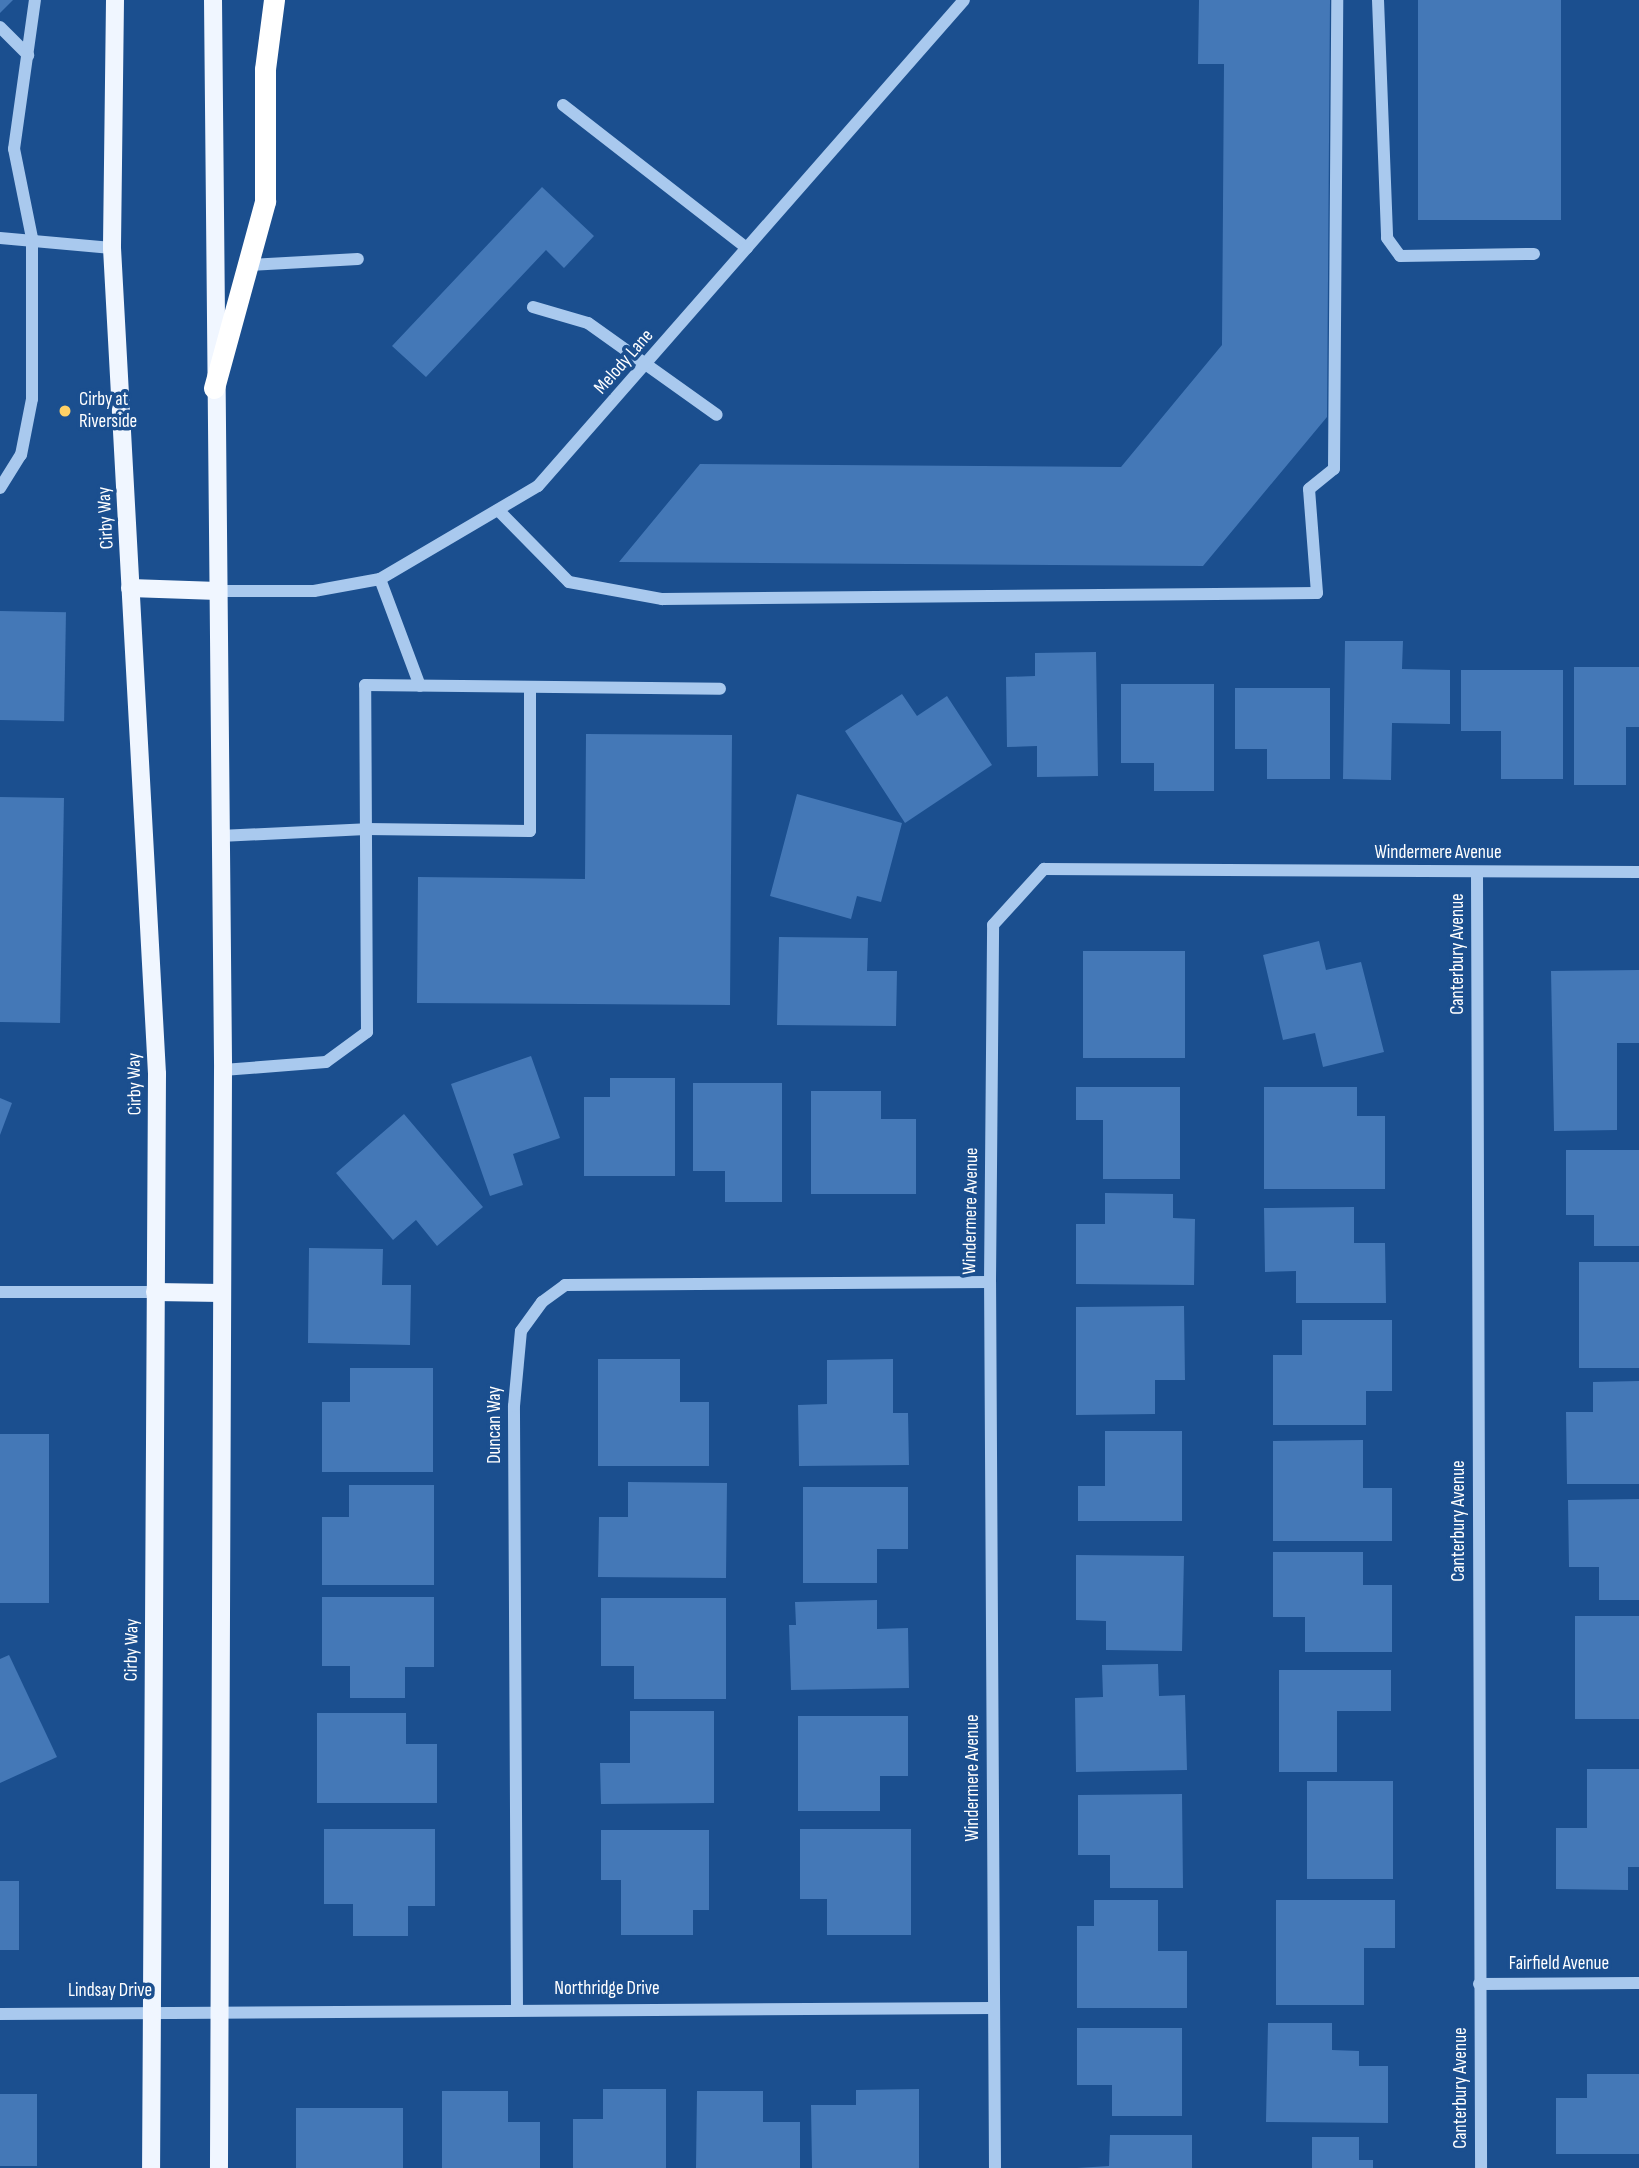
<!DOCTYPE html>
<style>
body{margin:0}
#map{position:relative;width:1639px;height:2168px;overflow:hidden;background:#1b4f8f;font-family:"Sofia Sans Condensed",sans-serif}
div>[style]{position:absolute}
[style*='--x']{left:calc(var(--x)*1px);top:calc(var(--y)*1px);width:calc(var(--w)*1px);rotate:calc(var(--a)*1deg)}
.building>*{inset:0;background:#4478b7;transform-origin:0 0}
.minor>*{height:12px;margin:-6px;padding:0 6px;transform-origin:6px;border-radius:6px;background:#a9c9ee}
.major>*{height:18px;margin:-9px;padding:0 9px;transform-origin:9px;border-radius:9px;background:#f0f6ff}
.highway>*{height:21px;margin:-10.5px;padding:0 10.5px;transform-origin:10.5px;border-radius:10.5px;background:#fff}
.dots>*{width:19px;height:19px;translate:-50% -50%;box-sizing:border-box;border:4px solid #1b4f8f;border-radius:50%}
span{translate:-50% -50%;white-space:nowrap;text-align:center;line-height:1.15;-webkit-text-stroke:7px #1b4f8f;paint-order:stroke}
.street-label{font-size:19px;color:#fff}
.poi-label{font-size:19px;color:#fff}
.left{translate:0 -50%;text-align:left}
</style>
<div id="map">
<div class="building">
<i style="clip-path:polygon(0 0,13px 0,0 13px)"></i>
<i style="clip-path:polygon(1199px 0,1330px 0,1327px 417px,1203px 566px,619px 562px,700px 464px,1121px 467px,1222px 345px,1224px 64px,1198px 64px)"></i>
<i style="left:1418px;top:0;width:143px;height:220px"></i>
<i style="clip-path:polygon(542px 187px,594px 236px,564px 268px,546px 250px,426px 377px,392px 346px)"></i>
<i style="left:0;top:611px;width:66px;height:109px;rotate:1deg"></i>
<i style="clip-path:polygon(1345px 641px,1403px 641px,1402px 669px,1450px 670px,1450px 724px,1392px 723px,1391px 780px,1343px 779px)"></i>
<i style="clip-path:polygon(1096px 652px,1098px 776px,1037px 777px,1037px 746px,1007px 747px,1006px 677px,1035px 676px,1035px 653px)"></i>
<i style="clip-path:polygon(1574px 667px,1639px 667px,1639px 727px,1626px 727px,1626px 785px,1574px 785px)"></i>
<i style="clip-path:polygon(1461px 670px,1563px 670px,1563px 779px,1501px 779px,1501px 731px,1461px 731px)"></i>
<i style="clip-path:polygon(1121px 684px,1214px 684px,1214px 791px,1154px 791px,1154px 763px,1121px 763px)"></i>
<i style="clip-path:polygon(1235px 688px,1330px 688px,1330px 779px,1267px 779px,1267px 749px,1235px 749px)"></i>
<i style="clip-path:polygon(902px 694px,917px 716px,947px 696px,992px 765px,905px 823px,845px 731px)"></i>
<i style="clip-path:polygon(586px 734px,732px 735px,730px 1005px,417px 1003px,418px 877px,585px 879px)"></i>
<i style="clip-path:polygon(797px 794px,902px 823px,881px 902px,857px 896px,851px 919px,770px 896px)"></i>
<i style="left:0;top:797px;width:64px;height:225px;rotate:1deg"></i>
<i style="clip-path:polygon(779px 937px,868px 938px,867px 971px,897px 971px,896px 1026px,777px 1025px)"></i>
<i style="clip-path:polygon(1319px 941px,1326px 970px,1361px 962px,1384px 1052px,1323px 1067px,1315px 1033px,1283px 1040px,1263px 955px)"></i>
<i style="left:1083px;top:951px;width:102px;height:107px"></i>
<i style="clip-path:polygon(1639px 970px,1639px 1043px,1617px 1043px,1617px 1130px,1554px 1131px,1551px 971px)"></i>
<i style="clip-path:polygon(531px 1056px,560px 1138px,513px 1154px,523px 1185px,490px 1196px,451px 1084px)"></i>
<i style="clip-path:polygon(610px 1078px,675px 1078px,675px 1176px,584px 1176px,584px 1097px,610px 1097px)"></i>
<i style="clip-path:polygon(693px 1083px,782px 1083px,782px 1202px,725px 1202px,725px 1171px,693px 1171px)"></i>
<i style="clip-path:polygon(1076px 1087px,1180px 1087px,1180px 1179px,1103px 1179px,1103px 1120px,1076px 1120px)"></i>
<i style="clip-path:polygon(1264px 1087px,1357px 1087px,1357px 1116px,1385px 1116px,1385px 1189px,1264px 1189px)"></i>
<i style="clip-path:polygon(811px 1091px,881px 1091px,881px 1119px,916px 1119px,916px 1194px,811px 1194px)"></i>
<i style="clip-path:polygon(0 1098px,12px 1103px,0 1135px)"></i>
<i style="clip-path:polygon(404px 1114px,483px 1207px,437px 1246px,416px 1220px,393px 1240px,336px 1173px)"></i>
<i style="clip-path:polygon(1566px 1150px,1639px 1150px,1639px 1246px,1594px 1246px,1594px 1215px,1566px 1215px)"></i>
<i style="clip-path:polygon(1105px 1193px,1173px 1194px,1173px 1218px,1195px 1219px,1194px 1285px,1076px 1284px,1076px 1224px,1105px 1224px)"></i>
<i style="clip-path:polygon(1354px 1207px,1354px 1243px,1385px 1243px,1386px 1303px,1296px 1303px,1296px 1271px,1265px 1272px,1264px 1208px)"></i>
<i style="clip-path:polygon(309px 1248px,383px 1249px,382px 1285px,411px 1285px,410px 1345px,308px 1343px)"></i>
<i style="left:1579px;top:1262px;width:60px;height:106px"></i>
<i style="clip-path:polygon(1184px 1306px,1185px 1380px,1155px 1380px,1155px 1414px,1076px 1415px,1076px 1307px)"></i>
<i style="clip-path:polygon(1302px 1320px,1392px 1320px,1392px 1391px,1366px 1391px,1366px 1425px,1273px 1425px,1273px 1355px,1302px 1355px)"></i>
<i style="clip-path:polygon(598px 1359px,680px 1359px,680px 1402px,709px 1402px,709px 1466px,598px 1466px)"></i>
<i style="clip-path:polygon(893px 1359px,893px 1413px,908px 1413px,909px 1465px,799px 1466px,798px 1405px,827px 1404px,827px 1360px)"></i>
<i style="clip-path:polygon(350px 1368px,433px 1368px,433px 1472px,322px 1472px,322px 1402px,350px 1402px)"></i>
<i style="clip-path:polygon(1639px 1381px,1639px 1484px,1567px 1484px,1566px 1412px,1593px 1412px,1593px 1382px)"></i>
<i style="clip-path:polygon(1105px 1431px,1182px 1431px,1182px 1521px,1078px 1521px,1078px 1486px,1105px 1486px)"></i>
<i style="left:0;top:1434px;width:49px;height:169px"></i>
<i style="clip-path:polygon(1363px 1440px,1363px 1488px,1392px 1488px,1392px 1541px,1273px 1541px,1273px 1441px)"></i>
<i style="clip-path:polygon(628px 1482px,727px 1483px,726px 1578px,598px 1577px,599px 1517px,628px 1517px)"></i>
<i style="clip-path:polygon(349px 1485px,434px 1485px,434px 1585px,322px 1585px,322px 1517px,349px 1517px)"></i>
<i style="clip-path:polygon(803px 1487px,908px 1487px,908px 1549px,877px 1549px,877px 1583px,803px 1583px)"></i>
<i style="clip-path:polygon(1639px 1499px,1639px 1600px,1599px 1600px,1599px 1567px,1569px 1567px,1568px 1500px)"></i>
<i style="clip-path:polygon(1273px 1552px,1363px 1552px,1363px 1585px,1392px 1585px,1392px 1652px,1305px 1652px,1305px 1617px,1273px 1617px)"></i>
<i style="clip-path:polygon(1076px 1555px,1184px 1556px,1182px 1651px,1106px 1650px,1106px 1621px,1076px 1620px)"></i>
<i style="clip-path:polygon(322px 1597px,434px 1597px,434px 1667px,405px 1667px,405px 1698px,350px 1698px,350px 1666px,322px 1666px)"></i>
<i style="clip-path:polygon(601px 1598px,726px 1598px,726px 1699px,634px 1699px,634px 1666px,601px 1666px)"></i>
<i style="clip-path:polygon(877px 1600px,877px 1629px,908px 1628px,909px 1688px,791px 1690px,789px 1625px,796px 1625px,795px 1602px)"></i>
<i style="left:1575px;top:1616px;width:64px;height:103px"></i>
<i style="clip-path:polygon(9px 1655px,57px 1757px,0 1783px,0 1659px)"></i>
<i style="clip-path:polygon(1158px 1664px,1159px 1696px,1185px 1695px,1187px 1770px,1076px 1772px,1075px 1698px,1103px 1697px,1102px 1665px)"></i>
<i style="clip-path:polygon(1279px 1670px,1391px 1670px,1391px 1711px,1337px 1711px,1337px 1772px,1279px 1772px)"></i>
<i style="clip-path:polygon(630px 1711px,714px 1711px,714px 1803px,601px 1804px,600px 1763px,630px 1763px)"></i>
<i style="clip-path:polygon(317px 1713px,406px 1713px,406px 1744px,437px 1744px,437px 1803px,317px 1803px)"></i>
<i style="clip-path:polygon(798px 1716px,908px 1716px,908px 1776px,880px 1776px,880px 1811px,798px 1811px)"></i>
<i style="clip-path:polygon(1587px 1769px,1639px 1769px,1639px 1867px,1628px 1867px,1628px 1890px,1556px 1889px,1556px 1828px,1587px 1828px)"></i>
<i style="left:1307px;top:1781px;width:86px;height:98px"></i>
<i style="clip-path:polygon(1182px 1794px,1183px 1888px,1110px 1888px,1110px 1855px,1078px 1855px,1078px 1795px)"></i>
<i style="clip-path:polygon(324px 1829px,435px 1829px,435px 1906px,408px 1906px,408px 1936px,353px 1936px,353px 1904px,324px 1904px)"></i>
<i style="clip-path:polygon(800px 1829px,911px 1829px,911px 1935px,827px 1935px,827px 1899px,800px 1899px)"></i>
<i style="clip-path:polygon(601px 1830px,709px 1830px,709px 1910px,693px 1910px,693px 1935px,621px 1935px,621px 1880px,601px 1880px)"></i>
<i style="left:0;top:1881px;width:19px;height:69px"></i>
<i style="clip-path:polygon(1094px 1900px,1158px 1900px,1158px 1951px,1187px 1951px,1187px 2008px,1077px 2008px,1077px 1926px,1094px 1926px)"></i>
<i style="clip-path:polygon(1276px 1900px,1395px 1900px,1395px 1948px,1364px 1948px,1364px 2005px,1276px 2005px)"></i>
<i style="clip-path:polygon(1268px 2023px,1332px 2023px,1332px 2050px,1359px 2051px,1359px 2066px,1388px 2066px,1388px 2123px,1266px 2122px)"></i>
<i style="clip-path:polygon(1077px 2028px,1182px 2028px,1182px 2116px,1112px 2116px,1112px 2085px,1077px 2085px)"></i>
<i style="clip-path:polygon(1587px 2074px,1639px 2074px,1639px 2154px,1556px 2154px,1556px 2098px,1587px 2098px)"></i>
<i style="clip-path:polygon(603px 2089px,666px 2089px,666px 2168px,573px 2168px,573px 2119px,603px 2119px)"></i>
<i style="clip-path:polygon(919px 2089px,919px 2168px,812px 2168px,811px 2105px,856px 2105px,856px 2090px)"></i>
<i style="clip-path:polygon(442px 2091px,508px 2091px,508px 2122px,540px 2122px,540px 2168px,442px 2168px)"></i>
<i style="clip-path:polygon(697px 2091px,763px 2091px,763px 2122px,800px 2122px,800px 2168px,696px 2168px)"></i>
<i style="left:0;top:2094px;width:37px;height:72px"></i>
<i style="left:296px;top:2108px;width:107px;height:60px"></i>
<i style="clip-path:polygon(1110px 2135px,1192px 2135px,1192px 2168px,1077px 2168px,1109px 2166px)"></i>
<i style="clip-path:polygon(1312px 2137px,1359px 2137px,1359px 2160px,1373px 2160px,1373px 2168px,1312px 2168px)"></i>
</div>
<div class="minor">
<i style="--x:1378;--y:0;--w:238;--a:87.8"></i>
<i style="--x:1387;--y:238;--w:22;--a:54"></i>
<i style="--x:1400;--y:256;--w:134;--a:-0.9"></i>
<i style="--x:0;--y:27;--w:40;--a:45"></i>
<i style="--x:563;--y:105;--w:233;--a:37.9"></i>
<i style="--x:0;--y:238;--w:112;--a:5.1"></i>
<i style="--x:248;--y:265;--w:110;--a:-3.1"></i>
<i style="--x:533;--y:307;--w:57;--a:16.2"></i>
<i style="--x:588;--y:323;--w:158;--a:35.5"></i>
<i style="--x:0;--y:488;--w:39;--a:-58"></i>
<i style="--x:21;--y:455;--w:57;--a:-78.9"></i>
<i style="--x:32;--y:399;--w:161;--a:-90"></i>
<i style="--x:32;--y:238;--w:91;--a:-101.4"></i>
<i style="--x:14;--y:149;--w:150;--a:-82"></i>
<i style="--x:498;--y:510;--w:101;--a:45.4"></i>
<i style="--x:569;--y:582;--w:95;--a:10.4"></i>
<i style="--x:662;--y:599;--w:655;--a:-0.52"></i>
<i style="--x:1317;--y:593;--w:104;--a:-94.4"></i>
<i style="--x:1309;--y:489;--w:32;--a:-39"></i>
<i style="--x:1334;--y:469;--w:469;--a:-89.6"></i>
<i style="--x:380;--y:579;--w:114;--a:69.5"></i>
<i style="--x:218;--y:591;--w:96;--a:0"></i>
<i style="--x:314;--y:591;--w:67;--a:-10.3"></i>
<i style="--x:380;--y:579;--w:183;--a:-30.5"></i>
<i style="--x:538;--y:486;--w:646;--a:-48.76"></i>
<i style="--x:220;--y:836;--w:146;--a:-2.7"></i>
<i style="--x:366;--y:829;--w:164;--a:0.7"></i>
<i style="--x:530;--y:831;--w:144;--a:-90"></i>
<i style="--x:1477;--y:873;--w:1295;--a:89.82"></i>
<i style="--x:223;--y:1070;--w:103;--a:-4.4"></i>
<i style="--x:326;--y:1062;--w:51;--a:-36.2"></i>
<i style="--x:367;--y:1032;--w:347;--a:-90.3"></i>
<i style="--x:365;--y:685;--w:355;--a:0.6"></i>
<i style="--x:0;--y:1292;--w:155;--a:0"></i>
<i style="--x:1479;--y:1984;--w:160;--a:-0.4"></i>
<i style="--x:517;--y:2008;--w:602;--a:-90.29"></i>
<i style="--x:514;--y:1406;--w:75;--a:-84.7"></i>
<i style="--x:521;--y:1331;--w:36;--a:-54"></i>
<i style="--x:542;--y:1302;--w:29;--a:-36"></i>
<i style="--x:565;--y:1285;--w:425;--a:-0.4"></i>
<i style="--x:0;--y:2014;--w:994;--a:-0.35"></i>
<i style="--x:995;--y:2168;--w:886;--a:-90.32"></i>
<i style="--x:990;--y:1282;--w:357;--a:-89.5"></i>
<i style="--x:993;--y:925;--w:76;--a:-47.7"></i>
<i style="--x:1044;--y:869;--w:595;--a:0.29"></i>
</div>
<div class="major">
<i style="--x:115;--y:0;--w:248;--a:90.7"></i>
<i style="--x:112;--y:248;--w:827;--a:86.88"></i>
<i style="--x:157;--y:1074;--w:1094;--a:90.31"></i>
<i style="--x:213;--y:0;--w:1070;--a:89.46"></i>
<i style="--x:223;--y:1070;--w:1098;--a:90.21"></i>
<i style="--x:130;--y:588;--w:88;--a:2"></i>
<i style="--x:155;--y:1292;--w:67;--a:0.9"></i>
</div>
<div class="highway">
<i style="--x:214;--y:388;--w:194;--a:-74.7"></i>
<i style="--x:265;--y:201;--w:132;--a:-90"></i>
<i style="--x:265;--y:69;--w:70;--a:-82.6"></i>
</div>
<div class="dots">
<i style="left:65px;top:411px;background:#ffd166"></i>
</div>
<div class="street-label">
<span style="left:624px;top:362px;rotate:-49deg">Melody Lane</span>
<span style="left:106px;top:518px;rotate:-93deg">Cirby Way</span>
<span style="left:1438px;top:853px">Windermere Avenue</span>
<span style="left:1458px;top:954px;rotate:-90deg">Canterbury Avenue</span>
<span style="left:135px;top:1084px;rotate:-91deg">Cirby Way</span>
<span style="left:971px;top:1211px;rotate:-89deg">Windermere Avenue</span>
<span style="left:495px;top:1425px;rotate:-90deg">Duncan Way</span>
<span style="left:1459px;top:1521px;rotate:-90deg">Canterbury Avenue</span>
<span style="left:132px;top:1650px;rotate:-89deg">Cirby Way</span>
<span style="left:973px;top:1778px;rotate:-90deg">Windermere Avenue</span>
<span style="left:1559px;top:1964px">Fairfield Avenue</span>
<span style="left:607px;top:1989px">Northridge Drive</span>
<span style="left:110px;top:1991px">Lindsay Drive</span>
<span style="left:1461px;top:2088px;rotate:-90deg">Canterbury Avenue</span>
</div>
<div class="poi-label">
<span class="left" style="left:79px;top:411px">Cirby at<br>Riverside</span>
</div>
</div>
